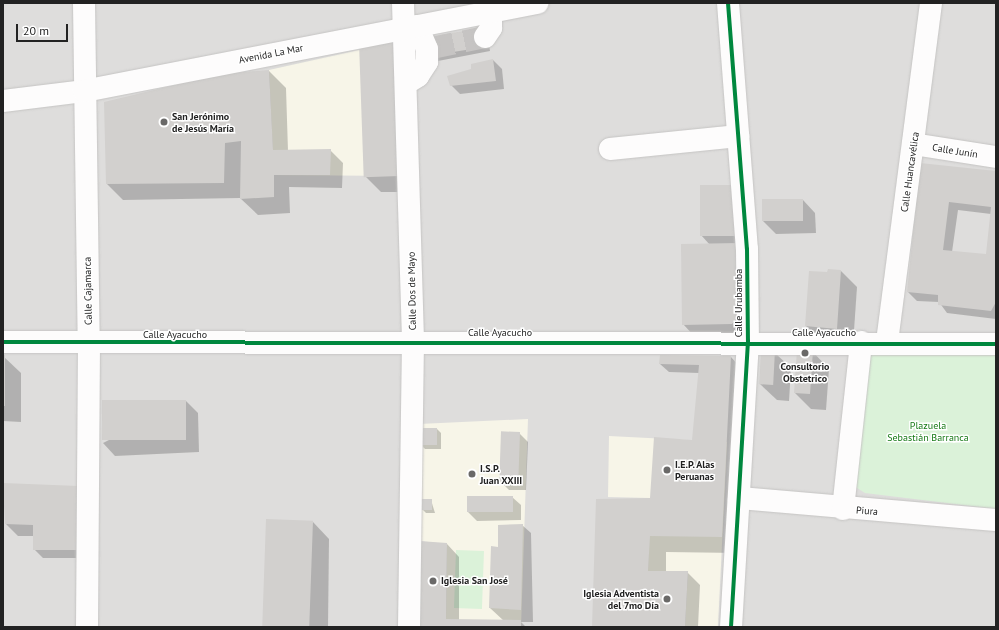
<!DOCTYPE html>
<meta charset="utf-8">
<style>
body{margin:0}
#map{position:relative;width:999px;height:630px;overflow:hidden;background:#efedeb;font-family:"PT Sans",sans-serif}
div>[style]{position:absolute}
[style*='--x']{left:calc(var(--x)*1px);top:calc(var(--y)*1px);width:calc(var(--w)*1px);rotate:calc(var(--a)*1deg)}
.residential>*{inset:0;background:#dedddc;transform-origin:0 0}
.education>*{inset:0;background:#f7f5e8}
.park>*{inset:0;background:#dbf2d9;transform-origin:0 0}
.shadow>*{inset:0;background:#0003}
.building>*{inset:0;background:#d2d0ce;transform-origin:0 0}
.minor-tunnel>*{height:22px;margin-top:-11px;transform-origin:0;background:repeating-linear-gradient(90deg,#c6c4c3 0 22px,transparent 0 33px)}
.roads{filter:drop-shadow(0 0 1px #c5c4c3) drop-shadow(0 0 1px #c5c4c3)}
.minor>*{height:22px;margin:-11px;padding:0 11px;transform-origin:11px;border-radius:11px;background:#fdfcfc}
.cycleway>*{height:4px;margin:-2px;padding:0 2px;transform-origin:2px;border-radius:2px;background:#00873e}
.dots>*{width:11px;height:11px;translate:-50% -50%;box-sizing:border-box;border:2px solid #fff;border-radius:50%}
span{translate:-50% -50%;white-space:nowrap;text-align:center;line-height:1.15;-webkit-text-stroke:3px #fff;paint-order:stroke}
.street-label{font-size:10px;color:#222}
.poi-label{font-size:10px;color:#222;font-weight:700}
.left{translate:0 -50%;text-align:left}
.right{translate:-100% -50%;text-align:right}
.park-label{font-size:10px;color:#167916}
.frame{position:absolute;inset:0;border:4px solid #222;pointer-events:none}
.scale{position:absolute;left:16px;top:24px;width:52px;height:18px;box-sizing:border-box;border:2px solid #222;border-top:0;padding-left:5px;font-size:12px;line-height:14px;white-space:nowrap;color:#222;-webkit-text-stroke:3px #fff;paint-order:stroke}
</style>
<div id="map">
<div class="residential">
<i style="left:3px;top:3px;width:993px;height:624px"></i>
</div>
<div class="education">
<i style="clip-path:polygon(395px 42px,399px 176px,274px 175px,269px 70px)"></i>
<i style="clip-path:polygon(528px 419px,521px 627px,446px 619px,447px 544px,419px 541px,419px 424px)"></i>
<i style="clip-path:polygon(609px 436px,727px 442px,718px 627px,685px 627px,688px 571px,648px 571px,650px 498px,608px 497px)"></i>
</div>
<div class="park">
<i style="clip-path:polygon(874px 352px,996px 354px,996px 509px,865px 493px,857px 488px,854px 483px,870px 355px)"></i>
<i style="left:456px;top:550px;width:28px;height:58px;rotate:2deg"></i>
</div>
<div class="shadow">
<i style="clip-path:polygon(487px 33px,490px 51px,438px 61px,434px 57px)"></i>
<i style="clip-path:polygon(411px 60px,415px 192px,381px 192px,364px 175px)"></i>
<i style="clip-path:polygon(493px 60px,502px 69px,504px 89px,460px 94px,451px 85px)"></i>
<i style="clip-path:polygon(269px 71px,286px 88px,288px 151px,330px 150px,343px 163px,342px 188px,289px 187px,290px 213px,258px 215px,240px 198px,123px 200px,107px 184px)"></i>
<i style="clip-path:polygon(evenodd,921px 164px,996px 172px,996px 319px,947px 313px,939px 302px,917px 301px,908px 292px,921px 164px,958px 210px,991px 214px,987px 255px,952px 252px,958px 210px)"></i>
<i style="clip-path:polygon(763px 200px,803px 200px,815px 213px,816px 233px,776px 234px,763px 221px)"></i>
<i style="clip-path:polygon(751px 202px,745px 336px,695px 337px,683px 324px,710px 245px,701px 235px)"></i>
<i style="clip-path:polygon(841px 271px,857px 287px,853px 345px,823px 342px,806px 326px,828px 273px)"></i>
<i style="clip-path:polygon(774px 352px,791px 368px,789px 401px,777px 400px,760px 384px)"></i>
<i style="clip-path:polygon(813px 352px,829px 369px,826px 410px,811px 409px,795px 393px)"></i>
<i style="clip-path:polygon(3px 356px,21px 373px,21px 422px,3px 421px)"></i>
<i style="clip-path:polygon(661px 356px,731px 357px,739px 366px,738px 553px,666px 552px,666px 572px,687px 572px,700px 585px,698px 627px,593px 627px,651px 499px,695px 441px,699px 373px,669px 372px,660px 364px)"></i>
<i style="clip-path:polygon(186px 401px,198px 413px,199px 452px,115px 456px,103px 443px)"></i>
<i style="clip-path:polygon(422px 429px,437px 429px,441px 433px,441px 449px,425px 449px,421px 445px)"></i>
<i style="clip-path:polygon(519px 433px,528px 442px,526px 490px,509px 490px,500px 481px)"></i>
<i style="clip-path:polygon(3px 484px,78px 487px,86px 558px,43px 558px,34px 549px,34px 536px,18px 536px,6px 524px)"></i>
<i style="clip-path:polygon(512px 497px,521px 505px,521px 520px,477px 521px,468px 512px)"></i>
<i style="clip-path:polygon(431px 500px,435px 513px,426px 513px,422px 509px)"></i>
<i style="clip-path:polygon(313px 522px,329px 539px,328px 627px,263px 627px)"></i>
<i style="clip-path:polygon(522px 525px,531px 533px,533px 622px,521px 622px,526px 627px,421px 627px,447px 544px,459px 557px,459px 620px,504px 621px,490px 608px,500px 548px)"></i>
</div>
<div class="building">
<i style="left:483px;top:28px;width:19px;height:54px;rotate:81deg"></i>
<i style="left:395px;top:42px;width:134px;height:36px;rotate:88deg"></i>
<i style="clip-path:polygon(493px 59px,496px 81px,450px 86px,447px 76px,471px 69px,471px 64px)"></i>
<i style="clip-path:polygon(269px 70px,273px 150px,331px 149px,330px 175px,274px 175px,274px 197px,240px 199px,241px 141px,225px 143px,224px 183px,106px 184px,104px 102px,221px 74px)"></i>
<i style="clip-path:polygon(evenodd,920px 163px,996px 171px,996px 302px,991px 311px,938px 305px,938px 295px,907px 292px,920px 163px,949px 202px,991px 207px,986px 254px,943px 250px,949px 202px)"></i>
<i style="left:700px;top:185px;width:35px;height:51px"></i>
<i style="left:762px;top:199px;width:41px;height:22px"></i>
<i style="clip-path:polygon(739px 243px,740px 315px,732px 324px,682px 325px,681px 244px)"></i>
<i style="clip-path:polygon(828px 269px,841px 270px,837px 329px,805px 326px,809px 271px,827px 272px)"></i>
<i style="left:775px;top:350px;width:35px;height:14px;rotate:93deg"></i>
<i style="left:797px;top:350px;width:16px;height:43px;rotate:4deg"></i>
<i style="left:3px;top:355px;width:2px;height:51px"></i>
<i style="clip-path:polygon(660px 355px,731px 356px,722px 537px,650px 536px,648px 571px,688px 571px,685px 627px,592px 627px,596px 499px,650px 498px,654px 437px,692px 440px,699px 365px,659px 364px)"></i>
<i style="left:186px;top:400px;width:40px;height:84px;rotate:90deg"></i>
<i style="left:421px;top:428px;width:16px;height:17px"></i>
<i style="left:520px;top:432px;width:50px;height:19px;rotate:92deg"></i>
<i style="clip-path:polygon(3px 483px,78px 486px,78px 550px,33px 550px,33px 525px,5px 524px)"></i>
<i style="left:513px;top:496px;width:16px;height:46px;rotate:90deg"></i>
<i style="left:432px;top:499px;width:11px;height:11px;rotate:90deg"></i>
<i style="left:266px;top:519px;width:47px;height:108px;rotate:2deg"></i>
<i style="clip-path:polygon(523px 524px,521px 610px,489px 608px,491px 546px,498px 547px,498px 525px)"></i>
<i style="clip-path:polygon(419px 541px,447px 543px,446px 619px,521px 620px,521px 627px,420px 627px)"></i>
</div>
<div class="minor-tunnel">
<i style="--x:432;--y:48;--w:54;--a:-11.7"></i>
</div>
<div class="roads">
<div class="minor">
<i style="--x:84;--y:3;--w:340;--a:89.2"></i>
<i style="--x:89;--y:343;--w:284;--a:90.4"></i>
<i style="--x:403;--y:3;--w:338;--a:88.3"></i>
<i style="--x:413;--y:341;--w:286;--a:90.8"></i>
<i style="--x:728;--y:3;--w:247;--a:85.6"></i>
<i style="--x:747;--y:249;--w:92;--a:89.4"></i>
<i style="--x:748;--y:341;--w:287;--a:93.4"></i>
<i style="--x:485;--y:37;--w:11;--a:-56"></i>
<i style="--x:491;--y:28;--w:16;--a:-90"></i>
<i style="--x:407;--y:83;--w:13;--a:-32"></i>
<i style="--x:418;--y:76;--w:17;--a:-57"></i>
<i style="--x:427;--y:62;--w:13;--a:-90"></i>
<i style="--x:427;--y:49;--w:25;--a:-113"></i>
<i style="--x:3;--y:101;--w:82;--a:-7"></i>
<i style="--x:84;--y:91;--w:462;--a:-11"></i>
<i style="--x:913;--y:144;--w:84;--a:8.9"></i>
<i style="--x:610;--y:149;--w:129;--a:-5.8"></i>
<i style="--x:3;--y:342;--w:993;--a:0.12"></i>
<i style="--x:887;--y:342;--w:342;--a:-82.6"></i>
<i style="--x:739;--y:498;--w:258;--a:4.9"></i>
<i style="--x:843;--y:509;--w:168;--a:-83.8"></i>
</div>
</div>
<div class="cycleway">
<i style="--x:728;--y:3;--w:247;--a:85.6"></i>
<i style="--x:747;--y:249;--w:92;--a:89.4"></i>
<i style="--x:748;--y:341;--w:287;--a:93.4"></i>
<i style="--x:3;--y:342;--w:993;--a:0.12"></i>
</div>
<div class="dots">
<i style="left:164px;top:122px;background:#6a6968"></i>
<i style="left:805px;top:353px;background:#6a6968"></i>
<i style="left:667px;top:470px;background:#6a6968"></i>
<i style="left:472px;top:474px;background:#6a6968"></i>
<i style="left:433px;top:581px;background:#6a6968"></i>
<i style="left:667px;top:599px;background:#6a6968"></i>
</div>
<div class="street-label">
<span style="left:271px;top:54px;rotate:-11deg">Avenida La Mar</span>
<span style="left:955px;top:151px;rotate:9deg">Calle Junín</span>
<span style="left:910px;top:172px;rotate:-82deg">Calle Huancavélica</span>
<span style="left:88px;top:291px;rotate:-91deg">Calle Cajamarca</span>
<span style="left:412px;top:291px;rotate:-91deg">Calle Dos de Mayo</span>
<span style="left:739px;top:303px;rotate:-90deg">Calle Urubamba</span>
<span style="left:500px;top:333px">Calle Ayacucho</span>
<span style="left:824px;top:333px">Calle Ayacucho</span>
<span style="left:175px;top:335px">Calle Ayacucho</span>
<span style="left:867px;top:511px;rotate:4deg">Piura</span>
</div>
<div class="poi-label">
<span class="left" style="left:172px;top:122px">San Jerónimo<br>de Jesús María</span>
<span style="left:805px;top:372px">Consultorio<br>Obstetrico</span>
<span class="left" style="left:675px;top:470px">I.E.P. Alas<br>Peruanas</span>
<span class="left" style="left:480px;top:474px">I.S.P.<br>Juan XXIII</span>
<span class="left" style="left:441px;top:581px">Iglesia San José</span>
<span class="right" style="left:659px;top:599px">Iglesia Adventista<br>del 7mo Día</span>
</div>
<div class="park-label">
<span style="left:928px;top:431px">Plazuela<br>Sebastián Barranca</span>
</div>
<div class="frame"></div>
<div class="scale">20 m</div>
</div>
